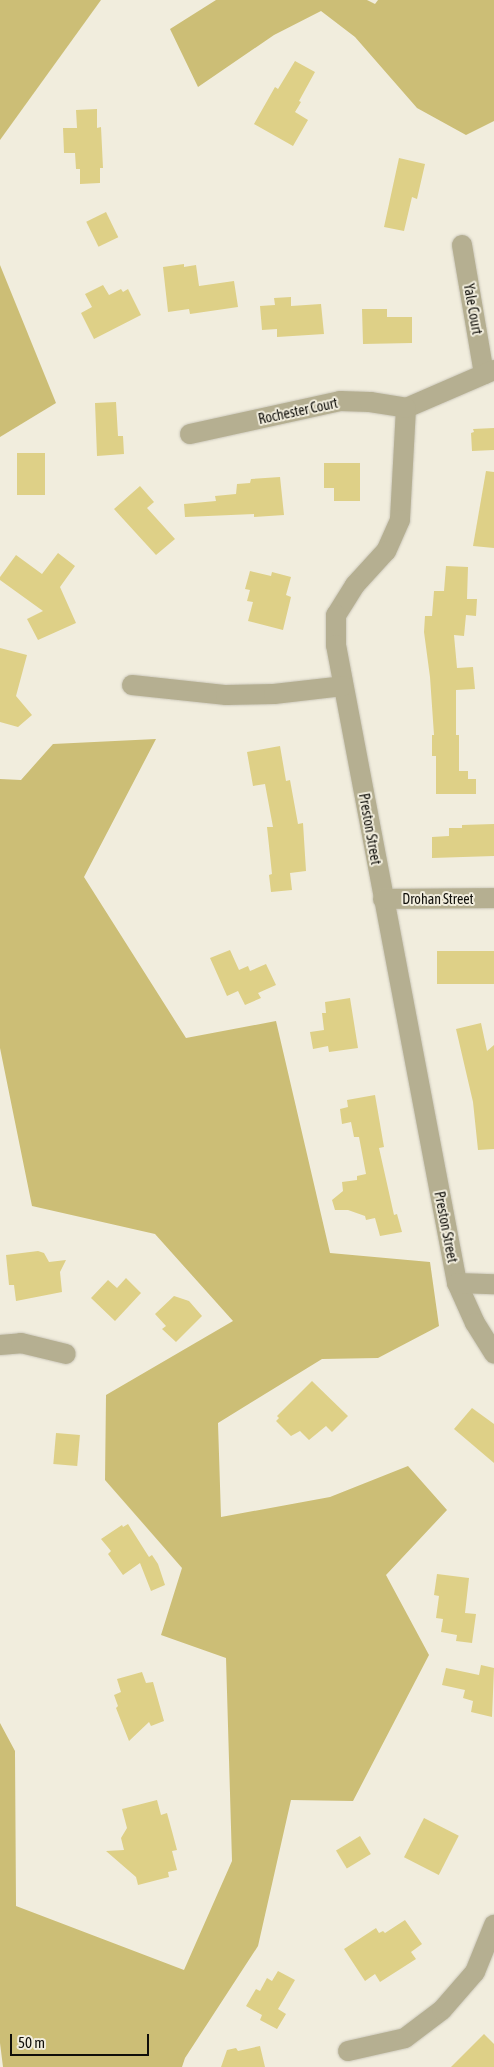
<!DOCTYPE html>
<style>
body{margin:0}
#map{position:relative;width:494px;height:2067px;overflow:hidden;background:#f1eddd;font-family:"Asap Condensed",sans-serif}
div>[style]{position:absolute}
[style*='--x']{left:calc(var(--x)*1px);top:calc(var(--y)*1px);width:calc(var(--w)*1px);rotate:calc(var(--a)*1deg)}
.forest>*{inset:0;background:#ccbe76}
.building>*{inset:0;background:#ded087;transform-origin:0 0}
.roads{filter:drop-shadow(0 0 1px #cdc9bb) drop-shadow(0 0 1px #cdc9bb)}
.minor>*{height:20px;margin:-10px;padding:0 10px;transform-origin:10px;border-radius:10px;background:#b5af91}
span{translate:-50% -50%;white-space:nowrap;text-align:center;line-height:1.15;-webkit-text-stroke:4px #f1eddd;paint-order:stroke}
.street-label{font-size:14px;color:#100f0a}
.scale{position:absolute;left:10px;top:2034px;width:139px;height:22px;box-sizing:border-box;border:2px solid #100f0a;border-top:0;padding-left:6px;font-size:15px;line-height:18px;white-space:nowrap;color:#100f0a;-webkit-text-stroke:4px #f1eddd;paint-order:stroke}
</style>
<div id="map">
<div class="forest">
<i style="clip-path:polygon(0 0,101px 0,0 140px)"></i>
<i style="clip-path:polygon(216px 0,367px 0,375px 4px,378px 0,494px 0,494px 121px,466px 135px,417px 108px,355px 37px,321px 11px,274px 35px,198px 87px,170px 29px)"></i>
<i style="clip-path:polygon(0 265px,56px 403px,0 437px)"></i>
<i style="clip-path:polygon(156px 739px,84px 877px,186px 1038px,276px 1021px,330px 1253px,430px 1262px,439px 1326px,378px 1358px,322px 1359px,218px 1423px,221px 1517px,330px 1497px,408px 1466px,447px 1510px,386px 1575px,429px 1655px,353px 1801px,291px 1800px,258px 1946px,185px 2058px,182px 2067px,3px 2067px,0 2043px,0 1723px,15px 1751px,16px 1906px,184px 1970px,232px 1861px,226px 1658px,161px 1635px,182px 1568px,105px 1480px,106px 1395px,233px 1321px,155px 1234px,32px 1206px,0 1048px,0 779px,21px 780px,53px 744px)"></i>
</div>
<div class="building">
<i style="clip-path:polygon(295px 61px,315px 72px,299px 101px,301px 102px,295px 112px,308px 120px,293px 146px,254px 124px,275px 87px,278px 89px)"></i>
<i style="clip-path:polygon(97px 109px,97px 128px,101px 127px,103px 168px,100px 168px,100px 183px,80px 184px,80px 169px,76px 169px,75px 153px,64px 153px,63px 128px,77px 128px,76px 110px)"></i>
<i style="clip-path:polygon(399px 158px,425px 164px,417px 199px,412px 197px,404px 231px,384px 227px)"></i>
<i style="left:106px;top:212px;width:28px;height:22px;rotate:64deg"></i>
<i style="clip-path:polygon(184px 264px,184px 267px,196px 265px,199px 286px,234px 281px,238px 307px,190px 314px,189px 309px,168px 312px,163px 267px)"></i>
<i style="clip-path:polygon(103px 285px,109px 295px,121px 289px,123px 292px,128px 289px,141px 315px,94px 339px,81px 313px,92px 307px,85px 294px)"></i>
<i style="clip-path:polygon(291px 297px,291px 306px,321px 304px,324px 334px,277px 337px,277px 329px,262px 330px,260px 306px,275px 305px,274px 298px)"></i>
<i style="clip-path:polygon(362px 309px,387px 309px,387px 317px,412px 317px,412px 343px,363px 344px)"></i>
<i style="clip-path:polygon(116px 402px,118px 436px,123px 436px,124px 454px,97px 456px,95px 403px)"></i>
<i style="clip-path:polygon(494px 428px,494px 450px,472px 451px,471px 433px,474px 432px,473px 429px)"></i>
<i style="left:17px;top:453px;width:28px;height:42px"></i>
<i style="clip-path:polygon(324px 463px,360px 463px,360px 501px,334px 501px,334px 488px,324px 488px)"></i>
<i style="clip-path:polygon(486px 471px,494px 472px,494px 548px,473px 546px)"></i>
<i style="clip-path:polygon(280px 477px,284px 515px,254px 517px,254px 514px,185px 517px,184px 504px,216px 501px,215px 496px,236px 494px,237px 484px,250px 483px,251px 479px)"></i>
<i style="clip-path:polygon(140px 486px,154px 502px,147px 508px,175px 539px,156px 555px,114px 509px)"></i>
<i style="clip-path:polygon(58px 553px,75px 566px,60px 587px,76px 623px,38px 640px,27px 619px,43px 611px,0 580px,0 577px,16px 555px,42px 574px)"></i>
<i style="clip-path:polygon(446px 566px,468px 567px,467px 599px,477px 599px,476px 616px,466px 615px,464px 636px,454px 635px,457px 668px,473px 667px,475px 689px,456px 690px,456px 735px,459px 735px,459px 771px,468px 771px,468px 779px,476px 779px,476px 794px,436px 794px,436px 756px,432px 756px,432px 735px,434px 735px,430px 677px,424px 632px,425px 616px,432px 616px,434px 591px,444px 591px)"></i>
<i style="clip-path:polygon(250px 571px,271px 576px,272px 572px,291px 577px,286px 595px,291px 597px,283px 630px,248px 621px,253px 602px,247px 601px,250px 590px,245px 589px)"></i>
<i style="clip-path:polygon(0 648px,27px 655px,16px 696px,32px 715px,18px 727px,0 722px)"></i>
<i style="clip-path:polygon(280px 746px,286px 781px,290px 780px,298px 824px,303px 823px,306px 871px,290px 873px,292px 890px,271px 892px,269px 875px,272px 874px,267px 827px,273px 827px,265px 784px,253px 786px,247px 752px)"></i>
<i style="clip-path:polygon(494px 824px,494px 856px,432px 858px,432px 837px,449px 836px,449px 828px,462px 828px,462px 825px)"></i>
<i style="clip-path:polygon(230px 950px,239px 970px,248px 966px,250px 971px,266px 964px,276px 985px,258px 993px,261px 998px,245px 1005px,238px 991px,227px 996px,210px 958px)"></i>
<i style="left:494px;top:951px;width:33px;height:57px;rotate:90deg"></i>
<i style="clip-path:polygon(350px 998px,358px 1048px,329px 1052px,328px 1046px,313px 1049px,310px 1032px,324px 1030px,322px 1013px,326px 1013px,325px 1002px)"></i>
<i style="clip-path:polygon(481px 1023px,487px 1051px,494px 1045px,494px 1149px,478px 1150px,473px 1102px,456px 1029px)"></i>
<i style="clip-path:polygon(375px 1095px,384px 1147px,379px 1148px,394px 1215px,397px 1214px,402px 1232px,380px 1236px,375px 1218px,366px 1220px,365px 1216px,348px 1210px,335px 1210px,332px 1200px,343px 1191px,342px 1182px,357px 1180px,357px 1176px,366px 1174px,359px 1137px,354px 1137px,351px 1122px,342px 1124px,340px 1109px,348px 1107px,347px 1100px)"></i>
<i style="clip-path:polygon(38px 1251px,44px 1253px,49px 1262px,66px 1260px,60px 1272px,62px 1292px,16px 1301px,14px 1285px,9px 1285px,6px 1255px)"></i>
<i style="clip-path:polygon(126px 1278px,141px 1293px,115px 1321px,91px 1298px,108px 1280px,117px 1288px)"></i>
<i style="clip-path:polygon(174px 1296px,189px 1301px,202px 1316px,176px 1342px,162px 1329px,166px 1326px,155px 1314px)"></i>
<i style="clip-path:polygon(312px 1381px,348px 1416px,332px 1432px,326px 1426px,309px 1440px,300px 1431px,291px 1436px,276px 1421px,279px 1418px,277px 1416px)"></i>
<i style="clip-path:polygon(472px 1408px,494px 1424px,494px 1463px,454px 1429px)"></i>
<i style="left:56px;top:1433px;width:24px;height:31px;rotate:5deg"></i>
<i style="clip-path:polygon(128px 1524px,149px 1557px,152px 1555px,158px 1564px,165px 1585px,151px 1591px,140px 1563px,123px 1575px,108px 1554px,111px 1551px,101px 1539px,122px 1525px,123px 1527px)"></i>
<i style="clip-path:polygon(437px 1574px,469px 1578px,465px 1613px,476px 1614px,472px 1643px,456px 1641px,457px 1635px,441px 1632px,443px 1619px,436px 1618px,439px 1596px,434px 1595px)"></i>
<i style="clip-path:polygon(481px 1665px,494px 1668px,492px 1717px,471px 1712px,473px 1701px,463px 1698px,465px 1690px,442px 1685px,446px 1668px,479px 1675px)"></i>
<i style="clip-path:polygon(142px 1672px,146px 1683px,153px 1682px,164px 1721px,151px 1726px,149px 1722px,129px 1741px,116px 1708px,118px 1706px,114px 1695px,121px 1692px,117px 1679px)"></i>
<i style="clip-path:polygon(157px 1800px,161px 1815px,167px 1813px,173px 1835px,177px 1850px,172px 1851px,177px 1870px,168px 1872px,169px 1877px,138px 1885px,136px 1877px,106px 1851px,124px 1850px,121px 1838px,127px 1828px,122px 1809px)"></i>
<i style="left:424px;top:1818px;width:39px;height:44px;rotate:27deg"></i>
<i style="left:360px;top:1836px;width:21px;height:28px;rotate:59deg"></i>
<i style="clip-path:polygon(405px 1920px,422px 1944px,411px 1952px,416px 1959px,380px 1982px,375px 1974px,365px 1981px,344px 1949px,376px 1928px,379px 1933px,383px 1931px,385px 1933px)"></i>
<i style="clip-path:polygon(278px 1971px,295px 1980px,278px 2009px,286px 2014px,277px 2029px,260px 2020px,262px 2015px,246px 2006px,256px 1989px,260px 1991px,267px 1978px,272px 1981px)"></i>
<i style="clip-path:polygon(484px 2034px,494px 2044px,494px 2067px,451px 2067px)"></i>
<i style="clip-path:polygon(260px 2046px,265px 2067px,221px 2067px,227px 2050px,236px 2048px,238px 2051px)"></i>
</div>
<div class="roads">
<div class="minor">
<i style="--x:462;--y:245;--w:131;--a:80.3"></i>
<i style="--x:494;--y:370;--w:96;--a:156.6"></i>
<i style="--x:406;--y:408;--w:112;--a:93.1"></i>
<i style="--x:400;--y:520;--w:34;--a:114"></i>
<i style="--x:386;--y:551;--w:46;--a:132.4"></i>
<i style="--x:355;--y:585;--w:36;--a:122"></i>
<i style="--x:336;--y:615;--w:30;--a:90"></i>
<i style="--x:336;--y:645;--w:649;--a:79.26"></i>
<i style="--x:457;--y:1283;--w:44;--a:65.8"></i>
<i style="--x:475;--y:1323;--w:36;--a:58"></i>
<i style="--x:190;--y:434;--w:154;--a:-12.4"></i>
<i style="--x:340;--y:401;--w:30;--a:2"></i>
<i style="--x:370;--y:402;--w:36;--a:9"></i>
<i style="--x:132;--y:685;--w:95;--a:6.1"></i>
<i style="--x:226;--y:695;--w:48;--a:-1.2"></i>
<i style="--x:274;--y:694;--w:69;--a:-6.6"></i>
<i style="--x:383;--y:899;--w:111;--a:-0.5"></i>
<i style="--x:457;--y:1283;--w:37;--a:2"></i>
<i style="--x:0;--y:1345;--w:21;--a:-5"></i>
<i style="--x:21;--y:1343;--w:46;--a:13.7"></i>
<i style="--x:348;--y:2051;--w:58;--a:-12.8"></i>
<i style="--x:405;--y:2038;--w:46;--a:-37.1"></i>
<i style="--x:442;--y:2010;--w:50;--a:-49"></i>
<i style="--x:475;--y:1972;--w:51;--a:-68"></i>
</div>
</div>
<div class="street-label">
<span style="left:473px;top:309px;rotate:80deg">Yale Court</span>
<span style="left:298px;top:411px;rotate:-12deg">Rochester Court</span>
<span style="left:370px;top:829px;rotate:80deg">Preston Street</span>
<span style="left:438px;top:899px">Drohan Street</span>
<span style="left:446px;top:1227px;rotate:79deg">Preston Street</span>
</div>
<div class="scale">50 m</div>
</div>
